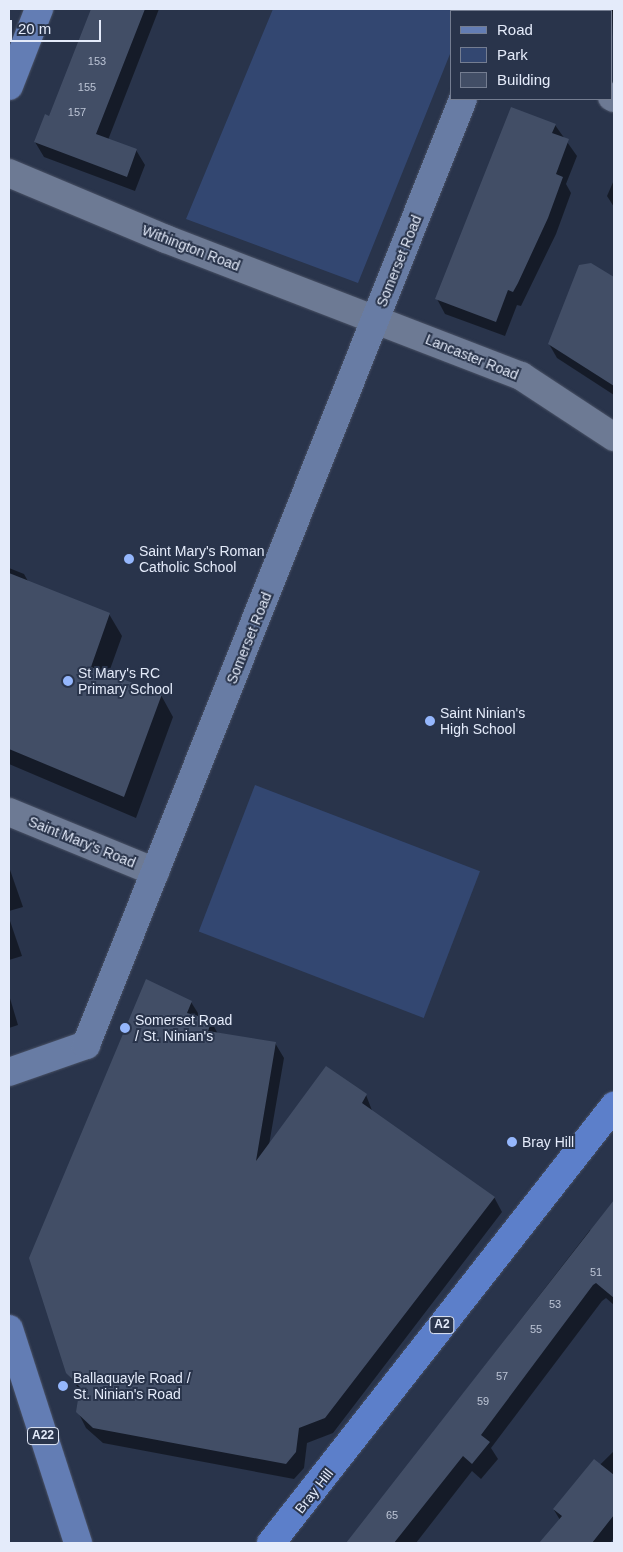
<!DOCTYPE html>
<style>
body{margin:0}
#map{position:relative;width:623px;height:1552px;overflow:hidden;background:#29344b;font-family:Helvetica,sans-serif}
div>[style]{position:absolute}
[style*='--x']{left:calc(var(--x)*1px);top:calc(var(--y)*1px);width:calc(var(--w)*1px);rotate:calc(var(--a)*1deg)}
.green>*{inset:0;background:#334771;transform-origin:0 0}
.shadow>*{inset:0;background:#0007}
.building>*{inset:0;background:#424e66}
.roads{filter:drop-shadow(0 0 1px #495165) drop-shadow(0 0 1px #495165)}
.street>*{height:28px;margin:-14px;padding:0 14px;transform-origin:14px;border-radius:14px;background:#6d7a94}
.secondary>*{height:28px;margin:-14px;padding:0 14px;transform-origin:14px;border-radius:14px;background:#687ca4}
.primary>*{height:28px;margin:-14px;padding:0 14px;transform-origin:14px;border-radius:14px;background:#637db4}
.highway>*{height:28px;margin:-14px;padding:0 14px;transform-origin:14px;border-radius:14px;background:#5c7fca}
.dots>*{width:14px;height:14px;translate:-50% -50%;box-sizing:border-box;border:2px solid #29344b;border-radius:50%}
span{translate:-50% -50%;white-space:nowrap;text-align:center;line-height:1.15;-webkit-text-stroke:4px #29344b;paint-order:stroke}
.number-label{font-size:11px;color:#bcc4d5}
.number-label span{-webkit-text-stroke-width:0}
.shield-label span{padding:1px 4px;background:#29344b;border:1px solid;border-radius:4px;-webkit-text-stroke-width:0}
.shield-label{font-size:12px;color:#e4ebfa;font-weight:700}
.street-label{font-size:14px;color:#e4ebfa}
.poi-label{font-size:14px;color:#e4ebfa}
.left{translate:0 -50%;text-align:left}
.frame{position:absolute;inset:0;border:10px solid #e4ebfa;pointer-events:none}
.legend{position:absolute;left:450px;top:10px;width:162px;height:90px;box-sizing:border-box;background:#29344b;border:1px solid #747d91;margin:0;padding:6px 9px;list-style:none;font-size:15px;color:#e4ebfa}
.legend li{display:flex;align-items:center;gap:10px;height:25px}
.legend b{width:25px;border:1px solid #747d91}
.scale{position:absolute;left:10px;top:20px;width:91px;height:22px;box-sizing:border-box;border:2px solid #e4ebfa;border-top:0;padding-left:6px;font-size:15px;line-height:18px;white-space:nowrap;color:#e4ebfa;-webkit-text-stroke:4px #29344b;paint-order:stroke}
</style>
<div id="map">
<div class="green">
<i style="clip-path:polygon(273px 9px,468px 9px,452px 11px,452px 49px,358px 283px,186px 219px)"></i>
<i style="left:255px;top:785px;width:241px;height:157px;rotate:21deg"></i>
</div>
<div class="shadow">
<i style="clip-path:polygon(92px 9px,159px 9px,108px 140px,136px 150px,145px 165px,135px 191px,44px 157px,35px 142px,50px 117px)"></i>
<i style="clip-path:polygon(555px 9px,614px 9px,614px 63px,612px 11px,554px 11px)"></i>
<i style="clip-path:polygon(555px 125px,577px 156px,566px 184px,571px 193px,556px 234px,521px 306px,517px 305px,505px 336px,445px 314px,437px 299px)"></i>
<i style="clip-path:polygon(614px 180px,614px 207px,607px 196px)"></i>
<i style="clip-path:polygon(591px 264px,614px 280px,614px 395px,557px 358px,549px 344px)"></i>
<i style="clip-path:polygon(9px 568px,24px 574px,29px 583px,109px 614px,122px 636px,108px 675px,161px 695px,173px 717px,136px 818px,9px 764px)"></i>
<i style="clip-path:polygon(9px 867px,23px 907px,9px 911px)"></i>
<i style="clip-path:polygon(9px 918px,22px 956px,9px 960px)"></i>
<i style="clip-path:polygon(9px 995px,18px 1025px,9px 1028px)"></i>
<i style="clip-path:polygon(191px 1002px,201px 1018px,211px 1021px,218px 1034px,275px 1043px,284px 1058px,269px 1145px,366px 1095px,373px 1113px,494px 1197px,502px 1212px,333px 1433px,307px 1443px,304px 1468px,294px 1479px,103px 1443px,86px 1428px,78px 1412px,81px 1392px,67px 1373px,31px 1258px)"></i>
<i style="clip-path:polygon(590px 1230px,614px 1250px,614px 1305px,606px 1298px,602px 1301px,491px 1448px,498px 1459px,481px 1479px,472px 1471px,416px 1543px,351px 1543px,350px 1540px)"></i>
<i style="clip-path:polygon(614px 1451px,614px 1538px,610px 1543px,541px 1543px,560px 1520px,554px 1510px)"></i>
</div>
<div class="building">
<i style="clip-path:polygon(91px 9px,145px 9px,96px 134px,137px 149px,127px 177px,34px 142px,45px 114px,49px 116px)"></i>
<i style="clip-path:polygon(511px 107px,556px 124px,552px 133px,569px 139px,556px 174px,563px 177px,548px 218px,518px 283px,513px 292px,508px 290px,496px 322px,435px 299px)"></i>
<i style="clip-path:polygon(591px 263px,614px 277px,614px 386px,548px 344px,579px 265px)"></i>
<i style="clip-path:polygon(9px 573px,110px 613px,91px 667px,162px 694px,124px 797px,9px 749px)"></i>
<i style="clip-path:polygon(146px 979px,192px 1001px,187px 1013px,212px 1020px,208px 1031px,276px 1042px,256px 1161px,326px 1066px,367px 1094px,362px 1103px,495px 1197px,325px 1418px,299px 1428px,296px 1452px,286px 1464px,93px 1428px,76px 1412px,80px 1387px,66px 1373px,29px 1258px)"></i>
<i style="clip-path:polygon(614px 1200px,614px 1298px,596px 1283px,593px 1285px,481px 1435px,490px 1442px,472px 1464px,463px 1456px,394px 1543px,346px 1543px)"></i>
<i style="clip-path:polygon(594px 1459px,614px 1475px,614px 1515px,592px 1543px,539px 1543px,562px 1516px,553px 1509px)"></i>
</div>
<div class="roads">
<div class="street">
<i style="--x:612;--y:97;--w:2;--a:27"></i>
<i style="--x:9;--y:173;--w:170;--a:22.8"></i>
<i style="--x:166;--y:239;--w:381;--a:21.1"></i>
<i style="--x:521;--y:376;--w:111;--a:33.3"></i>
<i style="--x:9;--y:812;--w:158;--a:22.3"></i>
</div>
<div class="secondary">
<i style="--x:499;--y:11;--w:2;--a:-63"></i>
<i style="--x:9;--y:1072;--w:82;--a:-19.3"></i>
<i style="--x:86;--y:1045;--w:1018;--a:-68.27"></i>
</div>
<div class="primary">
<i style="--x:9;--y:86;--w:83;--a:-68.7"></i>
<i style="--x:9;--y:1329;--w:225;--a:72.1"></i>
</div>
<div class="highway">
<i style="--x:271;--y:1543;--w:556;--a:-51.87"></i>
</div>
</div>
<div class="dots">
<i style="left:129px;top:559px;background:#95b7fd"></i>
<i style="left:68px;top:681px;background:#95b7fd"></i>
<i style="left:430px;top:721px;background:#95b7fd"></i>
<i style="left:125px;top:1028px;background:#95b7fd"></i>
<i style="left:512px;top:1142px;background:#95b7fd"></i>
<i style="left:63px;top:1386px;background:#95b7fd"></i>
</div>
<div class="number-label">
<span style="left:97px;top:61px">153</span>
<span style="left:87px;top:87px">155</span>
<span style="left:77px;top:112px">157</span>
<span style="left:596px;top:1272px">51</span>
<span style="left:555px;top:1304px">53</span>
<span style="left:536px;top:1329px">55</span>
<span style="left:502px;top:1376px">57</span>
<span style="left:483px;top:1401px">59</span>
<span style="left:392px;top:1515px">65</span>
</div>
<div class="shield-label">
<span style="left:442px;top:1325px">A2</span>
<span style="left:43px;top:1436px">A22</span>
</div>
<div class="street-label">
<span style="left:191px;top:248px;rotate:21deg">Withington Road</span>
<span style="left:399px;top:261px;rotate:-68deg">Somerset Road</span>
<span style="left:472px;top:357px;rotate:22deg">Lancaster Road</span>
<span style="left:249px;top:638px;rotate:-68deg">Somerset Road</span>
<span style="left:82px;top:842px;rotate:22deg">Saint Mary's Road</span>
<span style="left:314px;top:1491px;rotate:-52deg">Bray Hill</span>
</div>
<div class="poi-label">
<span class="left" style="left:139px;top:559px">Saint Mary's Roman<br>Catholic School</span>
<span class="left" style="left:78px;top:681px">St Mary's RC<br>Primary School</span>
<span class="left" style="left:440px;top:721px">Saint Ninian's<br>High School</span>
<span class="left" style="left:135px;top:1028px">Somerset Road<br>/ St. Ninian's</span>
<span class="left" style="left:522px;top:1142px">Bray Hill</span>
<span class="left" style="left:73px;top:1386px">Ballaquayle Road /<br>St. Ninian's Road</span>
</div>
<div class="frame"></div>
<ul class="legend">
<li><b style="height:6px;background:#637db4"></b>Road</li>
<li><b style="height:14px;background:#334771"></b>Park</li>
<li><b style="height:14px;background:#424e66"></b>Building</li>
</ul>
<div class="scale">20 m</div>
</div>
